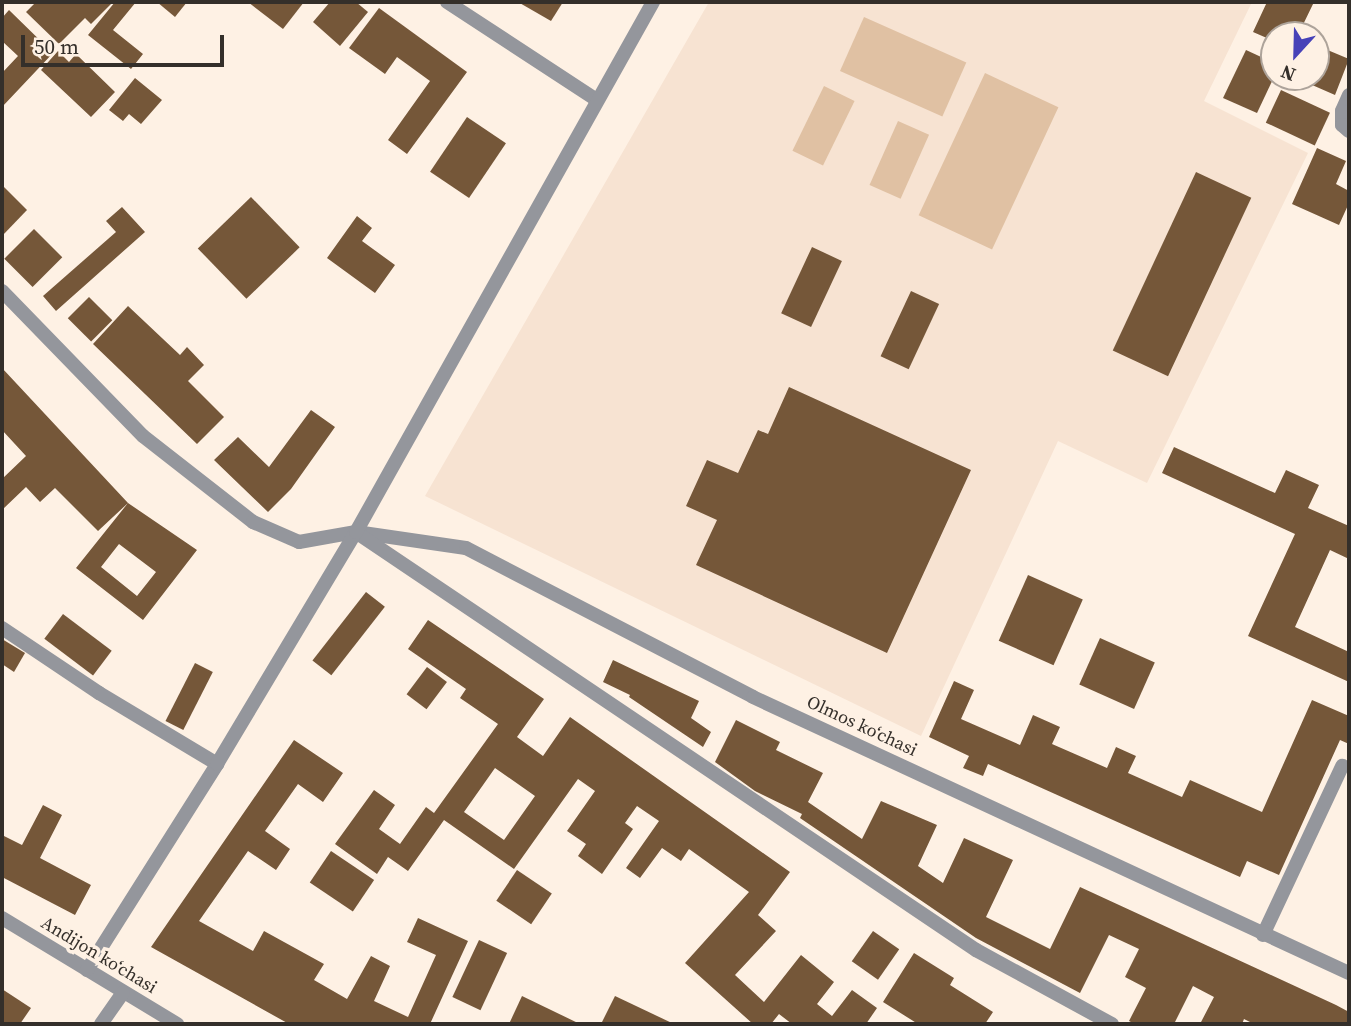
<!DOCTYPE html>
<meta charset="utf-8">
<style>
body{margin:0}
#map{position:relative;width:1351px;height:1026px;overflow:hidden;background:#fef1e4;font-family:"Source Serif 4",serif}
div>[style]{position:absolute}
[style*='--x']{left:calc(var(--x)*1px);top:calc(var(--y)*1px);width:calc(var(--w)*1px);rotate:calc(var(--a)*1deg)}
.built>*{inset:0;background:#f7e3d2}
.green>*{inset:0;background:#e0c1a3;transform-origin:0 0}
.building>*{inset:0;background:#755739;transform-origin:0 0}
.service>*{height:14px;margin:-7px;padding:0 7px;transform-origin:7px;border-radius:7px;background:#94969c}
.minor>*{height:14px;margin:-7px;padding:0 7px;transform-origin:7px;border-radius:7px;background:#94969c}
span{translate:-50% -50%;white-space:nowrap;text-align:center;line-height:1.15;-webkit-text-stroke:7px #fef1e4;paint-order:stroke}
.street-label{font-size:18px;color:#342f2a}
.frame{position:absolute;inset:0;border:4px solid #342f2a;pointer-events:none}
.north{position:absolute;left:1260px;top:21px;width:70px;height:70px;box-sizing:border-box;background:#fef1e4;border:2px solid #ada39a;border-radius:50%;rotate:202deg;font-size:19px;font-weight:700;line-height:28px;text-align:center;color:#342f2a}
.north::after{content:'';display:block;margin:auto;width:24px;height:32px;background:#4742b8;clip-path:polygon(50% 0,100% 100%,50% 72%,0 100%)}
.scale{position:absolute;left:21px;top:35px;width:203px;height:32px;box-sizing:border-box;border:4px solid #342f2a;border-top:0;padding-left:9px;font-size:21px;line-height:24px;white-space:nowrap;color:#342f2a;-webkit-text-stroke:5px #fef1e4;paint-order:stroke}
</style>
<div id="map">
<div class="built">
<i style="clip-path:polygon(709px 2px,1252px 2px,1204px 101px,1308px 153px,1147px 483px,1058px 441px,921px 736px,425px 496px)"></i>
</div>
<div class="green">
<i style="left:864px;top:17px;width:112px;height:59px;rotate:24deg"></i>
<i style="left:985px;top:73px;width:81px;height:157px;rotate:25deg"></i>
<i style="left:824px;top:86px;width:34px;height:72px;rotate:26deg"></i>
<i style="left:898px;top:121px;width:34px;height:70px;rotate:24deg"></i>
</div>
<div class="building">
<i style="clip-path:polygon(36px 2px,113px 2px,91px 24px,85px 18px,59px 44px,26px 12px)"></i>
<i style="clip-path:polygon(115px 2px,136px 2px,113px 30px,143px 54px,131px 69px,88px 35px)"></i>
<i style="clip-path:polygon(157px 2px,187px 2px,175px 17px)"></i>
<i style="clip-path:polygon(248px 2px,304px 2px,283px 29px)"></i>
<i style="clip-path:polygon(330px 2px,356px 2px,368px 12px,340px 46px,313px 22px)"></i>
<i style="clip-path:polygon(518px 2px,563px 2px,551px 21px)"></i>
<i style="clip-path:polygon(1267px 2px,1314px 2px,1298px 35px,1274px 35px,1274px 41px,1253px 32px)"></i>
<i style="clip-path:polygon(379px 8px,467px 72px,407px 154px,388px 140px,430px 81px,397px 57px,385px 74px,349px 48px)"></i>
<i style="clip-path:polygon(9px 10px,53px 53px,2px 107px,2px 73px,18px 56px,2px 41px,2px 18px)"></i>
<i style="clip-path:polygon(1318px 46px,1349px 59px,1335px 95px,1303px 81px,1305px 77px,1316px 77px)"></i>
<i style="clip-path:polygon(1246px 50px,1274px 63px,1274px 77px,1257px 113px,1223px 98px)"></i>
<i style="clip-path:polygon(58px 51px,69px 62px,76px 54px,115px 92px,91px 117px,41px 70px)"></i>
<i style="clip-path:polygon(135px 78px,162px 100px,141px 124px,129px 114px,123px 121px,109px 110px)"></i>
<i style="left:1281px;top:90px;width:54px;height:36px;rotate:25deg"></i>
<i style="left:467px;top:117px;width:47px;height:66px;rotate:34deg"></i>
<i style="clip-path:polygon(1317px 148px,1346px 161px,1336px 184px,1349px 191px,1349px 203px,1339px 225px,1292px 204px)"></i>
<i style="left:1196px;top:172px;width:61px;height:197px;rotate:25deg"></i>
<i style="clip-path:polygon(2px 185px,27px 210px,2px 236px)"></i>
<i style="left:251px;top:197px;width:70px;height:74px;rotate:46deg"></i>
<i style="clip-path:polygon(122px 207px,145px 232px,56px 311px,43px 296px,116px 232px,106px 221px)"></i>
<i style="clip-path:polygon(357px 216px,372px 228px,362px 241px,395px 265px,375px 293px,327px 258px)"></i>
<i style="left:34px;top:229px;width:40px;height:42px;rotate:45deg"></i>
<i style="left:812px;top:247px;width:33px;height:73px;rotate:25deg"></i>
<i style="left:911px;top:291px;width:31px;height:72px;rotate:25deg"></i>
<i style="left:89px;top:297px;width:33px;height:30px;rotate:45deg"></i>
<i style="clip-path:polygon(128px 306px,180px 355px,187px 347px,204px 365px,188px 381px,224px 417px,197px 444px,93px 344px)"></i>
<i style="clip-path:polygon(evenodd,2px 368px,128px 503px,197px 550px,143px 620px,76px 568px,128px 503px,98px 531px,55px 488px,40px 502px,26px 487px,2px 510px,2px 479px,26px 456px,2px 430px,2px 368px,119px 544px,156px 572px,137px 596px,101px 567px,119px 544px)"></i>
<i style="clip-path:polygon(789px 387px,971px 470px,887px 653px,696px 565px,717px 520px,686px 506px,707px 460px,738px 473px,758px 430px,768px 434px)"></i>
<i style="clip-path:polygon(311px 410px,335px 427px,291px 489px,268px 512px,214px 460px,238px 437px,269px 467px)"></i>
<i style="clip-path:polygon(1174px 447px,1275px 493px,1286px 470px,1319px 485px,1308px 508px,1349px 526px,1349px 559px,1330px 550px,1295px 627px,1349px 652px,1349px 682px,1248px 636px,1295px 534px,1162px 473px)"></i>
<i style="left:1028px;top:575px;width:60px;height:72px;rotate:24deg"></i>
<i style="left:366px;top:592px;width:24px;height:87px;rotate:38deg"></i>
<i style="left:63px;top:614px;width:61px;height:31px;rotate:37deg"></i>
<i style="clip-path:polygon(evenodd,428px 620px,544px 699px,517px 737px,543px 756px,570px 717px,790px 872px,758px 915px,776px 931px,735px 975px,764px 1002px,801px 955px,834px 982px,817px 1004px,832px 1016px,852px 990px,877px 1008px,866px 1024px,792px 1024px,779px 1014px,771px 1024px,753px 1024px,685px 963px,749px 892px,689px 849px,681px 861px,662px 848px,640px 878px,626px 868px,659px 821px,637px 806px,625px 823px,633px 829px,602px 874px,578px 856px,586px 844px,567px 831px,595px 791px,578px 779px,514px 869px,444px 820px,408px 871px,388px 857px,377px 874px,335px 844px,374px 790px,395px 805px,379px 829px,400px 844px,426px 807px,434px 813px,498px 724px,460px 698px,466px 689px,408px 649px,428px 620px,495px 768px,535px 796px,504px 840px,464px 812px,495px 768px)"></i>
<i style="left:1100px;top:638px;width:60px;height:51px;rotate:24deg"></i>
<i style="clip-path:polygon(2px 639px,25px 653px,14px 672px,2px 664px)"></i>
<i style="clip-path:polygon(613px 660px,699px 701px,691px 718px,711px 732px,703px 747px,629px 697px,630px 695px,603px 682px)"></i>
<i style="left:195px;top:663px;width:20px;height:65px;rotate:27deg"></i>
<i style="left:427px;top:667px;width:25px;height:34px;rotate:37deg"></i>
<i style="clip-path:polygon(954px 681px,974px 690px,961px 719px,1020px 745px,1033px 715px,1060px 727px,1052px 744px,1107px 768px,1116px 747px,1136px 756px,1128px 773px,1182px 797px,1190px 780px,1262px 812px,1312px 700px,1349px 716px,1349px 744px,1340px 740px,1279px 875px,1247px 861px,1240px 877px,988px 764px,983px 776px,963px 768px,969px 756px,929px 737px)"></i>
<i style="clip-path:polygon(736px 720px,780px 742px,776px 750px,823px 773px,808px 802px,862px 839px,881px 801px,937px 825px,918px 866px,943px 883px,964px 838px,1013px 860px,986px 917px,1050px 949px,1080px 887px,1336px 1005px,1349px 1012px,1349px 1024px,1254px 1024px,1244px 1019px,1242px 1024px,1200px 1024px,1214px 997px,1193px 986px,1174px 1024px,1135px 1024px,1129px 1021px,1146px 988px,1125px 977px,1139px 949px,1109px 935px,1080px 993px,976px 938px,800px 818px,802px 814px,755px 791px,715px 762px)"></i>
<i style="clip-path:polygon(294px 740px,343px 773px,323px 802px,298px 784px,265px 831px,290px 849px,276px 870px,248px 851px,199px 921px,253px 951px,264px 931px,324px 964px,314px 980px,347px 999px,371px 956px,390px 966px,374px 1001px,408px 1017px,436px 955px,407px 942px,418px 918px,468px 941px,430px 1024px,289px 1024px,151px 947px)"></i>
<i style="clip-path:polygon(43px 805px,62px 815px,40px 858px,91px 885px,75px 915px,2px 877px,2px 835px,22px 845px)"></i>
<i style="left:331px;top:851px;width:52px;height:38px;rotate:34deg"></i>
<i style="left:517px;top:870px;width:42px;height:37px;rotate:34deg"></i>
<i style="left:873px;top:931px;width:32px;height:37px;rotate:35deg"></i>
<i style="left:479px;top:940px;width:31px;height:63px;rotate:25deg"></i>
<i style="clip-path:polygon(914px 953px,954px 978px,950px 985px,993px 1012px,985px 1024px,918px 1024px,883px 1002px)"></i>
<i style="clip-path:polygon(2px 989px,31px 1008px,20px 1024px,2px 1024px)"></i>
<i style="clip-path:polygon(522px 996px,580px 1024px,509px 1024px)"></i>
<i style="clip-path:polygon(615px 996px,674px 1024px,601px 1024px)"></i>
</div>
<div class="service">
<i style="--x:1349;--y:95;--w:17;--a:114"></i>
<i style="--x:1342;--y:111;--w:14;--a:90"></i>
<i style="--x:1342;--y:125;--w:9;--a:41"></i>
<i style="--x:2;--y:628;--w:117;--a:33.8"></i>
<i style="--x:99;--y:693;--w:138;--a:31"></i>
<i style="--x:1263;--y:935;--w:187;--a:-64.9"></i>
</div>
<div class="minor">
<i style="--x:447;--y:2;--w:179;--a:33.2"></i>
<i style="--x:2;--y:291;--w:202;--a:45.8"></i>
<i style="--x:143;--y:436;--w:140;--a:38"></i>
<i style="--x:253;--y:522;--w:50;--a:23.5"></i>
<i style="--x:299;--y:542;--w:58;--a:-10"></i>
<i style="--x:356;--y:532;--w:111;--a:8.3"></i>
<i style="--x:466;--y:548;--w:323;--a:27.4"></i>
<i style="--x:753;--y:697;--w:657;--a:24.85"></i>
<i style="--x:360;--y:535;--w:743;--a:33.97"></i>
<i style="--x:976;--y:950;--w:155;--a:28.6"></i>
<i style="--x:2;--y:918;--w:205;--a:31.2"></i>
<i style="--x:87;--y:970;--w:244;--a:-57.7"></i>
<i style="--x:217;--y:764;--w:270;--a:-59.1"></i>
<i style="--x:356;--y:532;--w:608;--a:-60.73"></i>
<i style="--x:101;--y:1024;--w:38;--a:-55"></i>
</div>
<div class="street-label">
<span style="left:862px;top:726px;rotate:25deg">Olmos koʻchasi</span>
<span style="left:99px;top:955px;rotate:31deg">Andijon koʻchasi</span>
</div>
<div class="frame"></div>
<div class="north">N</div>
<div class="scale">50 m</div>
</div>
